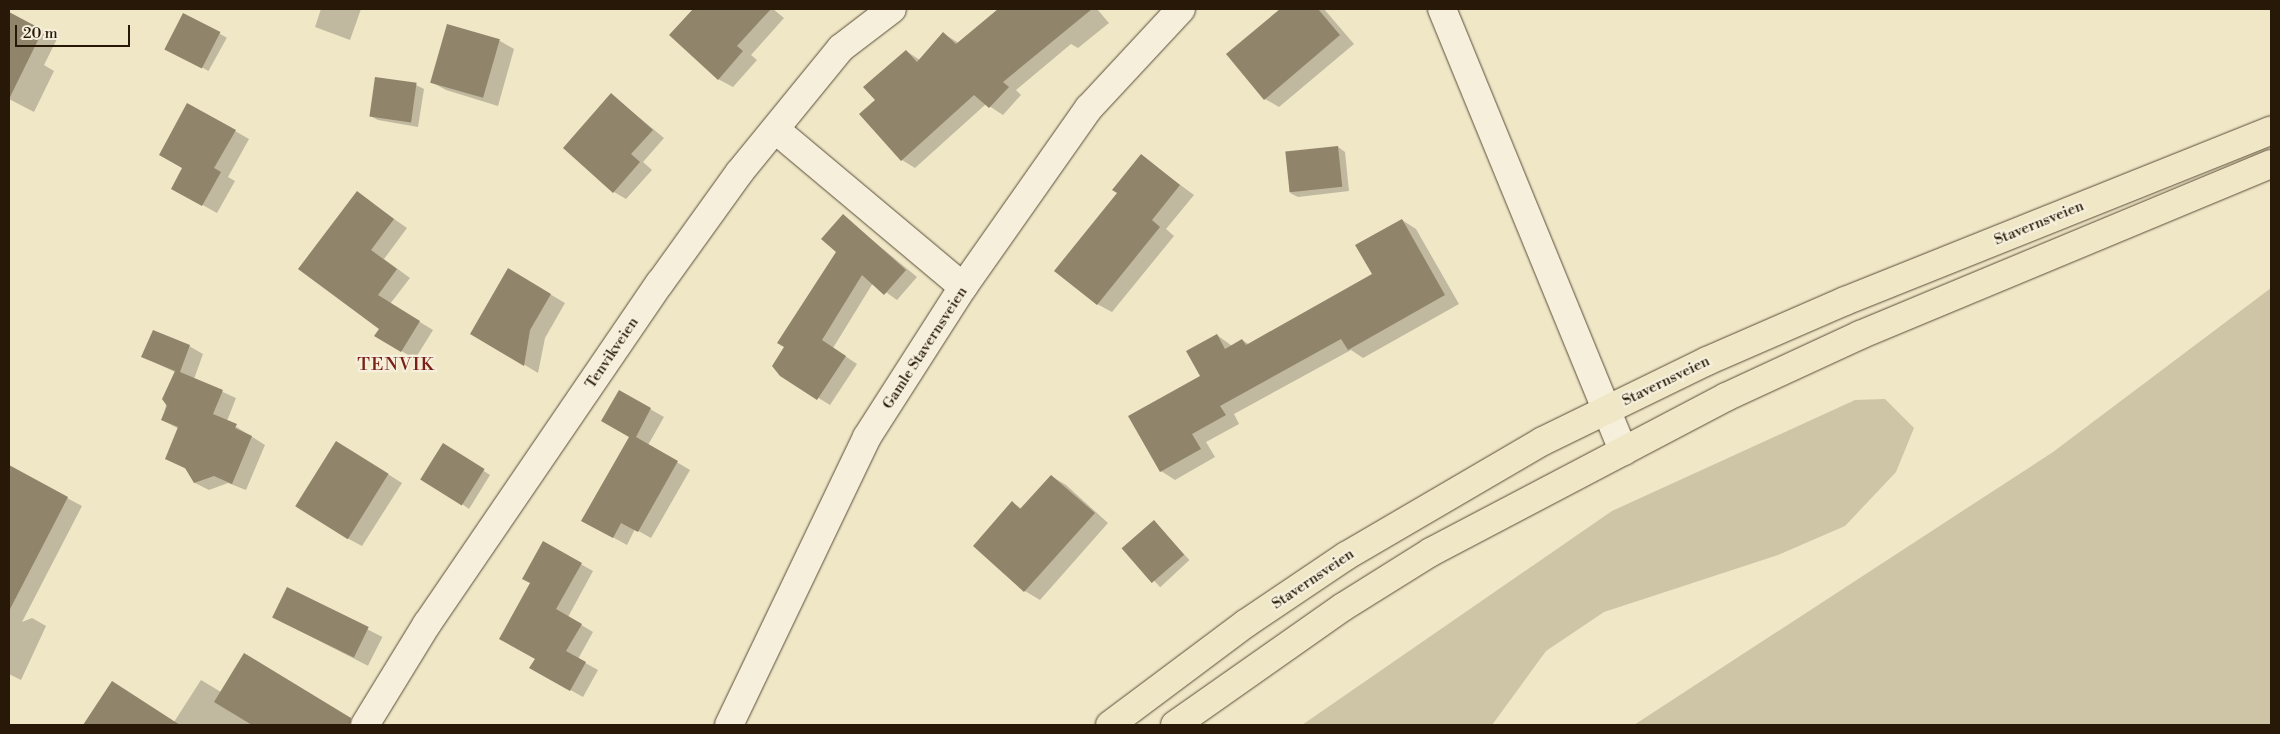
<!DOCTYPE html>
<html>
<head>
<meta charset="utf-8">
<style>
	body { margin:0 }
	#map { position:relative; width:2280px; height:734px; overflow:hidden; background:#f0e7c7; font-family:"Libre Bodoni",serif }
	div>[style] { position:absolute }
	.green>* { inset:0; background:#cec4a6 }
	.shadow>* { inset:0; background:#0003; transform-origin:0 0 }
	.building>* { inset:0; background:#90846b; transform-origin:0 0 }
	.roads { filter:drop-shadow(0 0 1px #594c37) drop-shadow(0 0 1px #594c37) }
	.minor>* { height:28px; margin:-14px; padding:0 14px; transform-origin:14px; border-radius:14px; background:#f5efdb }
	.tertiary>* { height:28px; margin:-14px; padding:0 14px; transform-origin:14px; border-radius:14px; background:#f5efdb }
	.primary>* { height:28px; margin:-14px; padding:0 14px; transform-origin:14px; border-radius:14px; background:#f0e7c7 }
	span { translate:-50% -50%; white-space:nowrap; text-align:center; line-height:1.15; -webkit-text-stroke:4.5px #f5efdb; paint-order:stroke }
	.street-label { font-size:15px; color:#271807 }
	.quarter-label { font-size:18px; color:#7a1f14; letter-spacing:1px }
	.frame { position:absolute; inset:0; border:10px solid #271807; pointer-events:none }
	.scale { position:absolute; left:15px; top:25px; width:115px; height:22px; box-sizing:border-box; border:2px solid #271807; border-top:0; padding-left:6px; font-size:15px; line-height:18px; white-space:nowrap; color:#271807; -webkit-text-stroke:4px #f5efdb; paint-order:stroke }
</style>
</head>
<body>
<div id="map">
	<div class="green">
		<div style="clip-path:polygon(2271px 288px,2271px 725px,1634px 725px,2053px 452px)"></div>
		<div style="clip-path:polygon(1885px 399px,1914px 428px,1896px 472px,1845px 526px,1778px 555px,1604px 612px,1546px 651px,1492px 725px,1302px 725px,1612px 511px,1855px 400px)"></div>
	</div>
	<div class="shadow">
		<div style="clip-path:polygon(321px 9px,361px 9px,350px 40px,315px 27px)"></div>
		<div style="clip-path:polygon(695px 9px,701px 12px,704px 9px,773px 9px,784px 18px,751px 55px,757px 60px,733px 87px,718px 79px,671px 35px)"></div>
		<div style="clip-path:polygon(1000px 9px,1097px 9px,1109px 23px,1078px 48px,1071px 44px,1016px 90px,1021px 95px,1003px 115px,986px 104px,915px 168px,902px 160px,861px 114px,877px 100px,906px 51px,920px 60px,944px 34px,959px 43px)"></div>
		<div style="clip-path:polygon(1282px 9px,1324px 9px,1354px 44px,1279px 107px,1265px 99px,1228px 54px)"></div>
		<div style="clip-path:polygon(9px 14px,57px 39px,44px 65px,54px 71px,34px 112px,9px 99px)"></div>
		<div style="left:184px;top:14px;width:49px;height:38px;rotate:29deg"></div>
		<div style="clip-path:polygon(448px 25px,500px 41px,514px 49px,498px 106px,446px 90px,431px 82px)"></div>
		<div style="clip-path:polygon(416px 85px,424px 89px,418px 127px,378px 120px,370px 116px)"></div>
		<div style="clip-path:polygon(612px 95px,664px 138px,643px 162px,652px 170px,626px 199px,614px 192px,565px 148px)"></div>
		<div style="clip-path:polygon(235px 131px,249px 139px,228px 177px,235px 181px,217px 213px,172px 188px,184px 168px)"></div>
		<div style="clip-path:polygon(1338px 147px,1345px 152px,1349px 191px,1298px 197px,1290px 193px)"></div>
		<div style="clip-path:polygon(1141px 156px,1194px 195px,1166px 229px,1174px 236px,1112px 312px,1097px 304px,1119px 193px)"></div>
		<div style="clip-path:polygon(357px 193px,407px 228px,384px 259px,410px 278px,390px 304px,433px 330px,415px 359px,376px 336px,380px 329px)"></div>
		<div style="clip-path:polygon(843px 216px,917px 277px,897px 300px,873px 283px,833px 348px,857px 364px,830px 405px,781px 375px,837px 252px)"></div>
		<div style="clip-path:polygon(1402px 220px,1416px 229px,1459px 304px,1363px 358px,1351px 350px,1234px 414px,1239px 424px,1206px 442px,1215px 457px,1175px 480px,1161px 471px,1217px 335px,1232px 346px,1242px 340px,1250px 345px,1374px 275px)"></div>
		<div style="clip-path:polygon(509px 270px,565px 303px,545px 338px,538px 373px,472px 333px)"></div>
		<div style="clip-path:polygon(189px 346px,203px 354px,194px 379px,236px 398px,227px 421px,265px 445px,246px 490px,228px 483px,209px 490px,195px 483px,188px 470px,166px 459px,179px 429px,162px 420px,175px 372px,143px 357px)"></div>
		<div style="clip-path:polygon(620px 392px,664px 417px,648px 445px,690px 470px,651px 538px,635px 529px,627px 545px,583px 521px,631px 437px)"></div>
		<div style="clip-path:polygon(450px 449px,490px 475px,469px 509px,462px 504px)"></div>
		<div style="clip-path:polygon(351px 451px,402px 483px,362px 546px,347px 538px)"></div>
		<div style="clip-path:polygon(11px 468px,82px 506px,22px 622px,32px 618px,46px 626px,21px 680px,9px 674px)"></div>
		<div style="clip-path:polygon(1051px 476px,1066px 485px,1108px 523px,1040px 600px,1025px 591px,974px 546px,1013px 503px,1022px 509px)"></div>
		<div style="left:1154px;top:522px;width:52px;height:40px;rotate:47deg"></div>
		<div style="clip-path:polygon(543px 543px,593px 571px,568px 617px,593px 632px,578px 659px,598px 670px,583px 697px,531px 668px,537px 659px,532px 583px)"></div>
		<div style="left:288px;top:589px;width:106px;height:32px;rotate:27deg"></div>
		<div style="clip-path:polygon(257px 663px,358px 724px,85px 725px,112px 683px,174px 722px,201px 680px,221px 692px)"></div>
	</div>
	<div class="building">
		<div style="clip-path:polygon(693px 9px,771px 9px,737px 46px,743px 51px,718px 80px,669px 35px)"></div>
		<div style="clip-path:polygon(998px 9px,1092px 9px,1003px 82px,1009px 87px,989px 108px,974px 95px,901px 161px,859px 114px,875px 100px,863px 87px,906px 50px,917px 62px,943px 32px,956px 44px)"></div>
		<div style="clip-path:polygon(1280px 9px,1318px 9px,1340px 35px,1264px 100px,1226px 54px)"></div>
		<div style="clip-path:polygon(9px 12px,43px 30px,9px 99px)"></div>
		<div style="left:183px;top:13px;width:42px;height:41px;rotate:27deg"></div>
		<div style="left:447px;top:24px;width:55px;height:61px;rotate:16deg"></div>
		<div style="left:375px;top:77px;width:42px;height:40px;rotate:8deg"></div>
		<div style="clip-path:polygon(611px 93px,653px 130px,631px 154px,640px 162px,613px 193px,563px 148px)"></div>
		<div style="clip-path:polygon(187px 103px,236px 130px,214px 168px,221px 172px,202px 206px,171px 189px,182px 168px,159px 155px)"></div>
		<div style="left:1338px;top:146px;width:41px;height:53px;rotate:84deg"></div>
		<div style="clip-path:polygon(1141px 154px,1180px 185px,1152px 220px,1160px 227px,1097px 305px,1054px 271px,1117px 193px,1112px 190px)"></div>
		<div style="clip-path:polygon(357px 191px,394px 219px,371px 250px,397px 269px,378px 295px,420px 321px,401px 352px,374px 336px,379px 329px,298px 269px)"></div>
		<div style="clip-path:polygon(843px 214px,906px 270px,884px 295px,862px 275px,822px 340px,846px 356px,817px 400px,780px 376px,772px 366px,784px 347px,777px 343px,836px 252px,821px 239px)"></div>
		<div style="clip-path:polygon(1402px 219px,1445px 295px,1348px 350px,1341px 339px,1220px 406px,1226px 415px,1192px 434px,1201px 449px,1160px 472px,1128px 416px,1200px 376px,1186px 351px,1217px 334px,1225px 349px,1242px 339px,1246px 345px,1372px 274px,1355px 245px)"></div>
		<div style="clip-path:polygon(508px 268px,551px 294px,530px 330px,524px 366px,470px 334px)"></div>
		<div style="clip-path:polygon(153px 330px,190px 345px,180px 372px,223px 390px,213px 414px,237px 424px,235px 428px,252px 436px,232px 484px,214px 476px,194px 483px,185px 468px,165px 459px,178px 427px,161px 420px,167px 406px,162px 399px,175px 371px,141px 357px)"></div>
		<div style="clip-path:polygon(619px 390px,651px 408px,636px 437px,678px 461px,638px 532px,621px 523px,613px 538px,581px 521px,629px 437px,601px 421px)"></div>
		<div style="left:336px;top:441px;width:62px;height:77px;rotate:32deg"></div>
		<div style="left:443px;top:443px;width:49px;height:43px;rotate:32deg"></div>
		<div style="clip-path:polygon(9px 465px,68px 497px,9px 611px)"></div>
		<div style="clip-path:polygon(1051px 475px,1095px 513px,1024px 592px,973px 546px,1012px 501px,1020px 509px)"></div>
		<div style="left:1154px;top:520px;width:46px;height:43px;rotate:49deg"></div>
		<div style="clip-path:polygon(543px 541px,582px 563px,556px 609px,582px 624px,566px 651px,586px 662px,570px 691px,529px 668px,535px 659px,499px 639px,530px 583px,522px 579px)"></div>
		<div style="left:287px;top:587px;width:91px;height:34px;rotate:26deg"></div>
		<div style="clip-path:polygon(244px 653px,351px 718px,349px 725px,252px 725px,214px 702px)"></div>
		<div style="clip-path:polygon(112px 681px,180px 725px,83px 725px)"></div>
	</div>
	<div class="roads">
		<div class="minor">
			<div style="left:776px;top:130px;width:244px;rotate:40deg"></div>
			<div style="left:365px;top:725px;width:119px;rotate:-58.5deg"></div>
			<div style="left:427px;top:624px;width:413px;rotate:-55.7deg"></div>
			<div style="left:660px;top:283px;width:135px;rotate:-54.3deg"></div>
			<div style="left:739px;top:173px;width:161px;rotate:-50.8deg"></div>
			<div style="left:841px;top:48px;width:64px;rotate:-37.4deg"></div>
			<div style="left:729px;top:725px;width:319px;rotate:-64.4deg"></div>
			<div style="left:867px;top:437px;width:178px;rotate:-57.4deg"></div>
			<div style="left:963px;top:287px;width:219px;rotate:-54.9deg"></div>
			<div style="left:1089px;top:108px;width:135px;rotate:-47.1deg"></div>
		</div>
		<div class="tertiary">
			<div style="left:1442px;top:9px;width:478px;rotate:67.7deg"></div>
		</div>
		<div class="primary">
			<div style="left:1110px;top:725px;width:169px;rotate:-36.8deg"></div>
			<div style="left:1245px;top:624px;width:122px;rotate:-34deg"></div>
			<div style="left:1346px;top:556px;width:228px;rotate:-30.3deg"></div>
			<div style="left:1543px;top:441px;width:182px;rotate:-26deg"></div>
			<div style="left:1707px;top:361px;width:150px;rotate:-23.5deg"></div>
			<div style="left:1845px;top:301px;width:459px;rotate:-21.8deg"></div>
			<div style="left:1175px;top:725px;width:205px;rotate:-35.1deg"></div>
			<div style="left:1343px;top:607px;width:104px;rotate:-32deg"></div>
			<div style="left:1431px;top:552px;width:333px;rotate:-27.7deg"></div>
			<div style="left:1726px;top:397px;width:148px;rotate:-24.8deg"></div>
			<div style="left:1860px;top:335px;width:445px;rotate:-22.6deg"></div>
		</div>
	</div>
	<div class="street-label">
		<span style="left:2039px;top:223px;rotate:-22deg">Stavernsveien</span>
		<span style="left:925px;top:348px;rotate:-57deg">Gamle Stavernsveien</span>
		<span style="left:612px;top:353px;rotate:-56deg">Tenvikveien</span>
		<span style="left:1666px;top:381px;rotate:-26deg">Stavernsveien</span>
		<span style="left:1313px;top:579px;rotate:-34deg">Stavernsveien</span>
	</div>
	<div class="quarter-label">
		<span style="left:396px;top:365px">TENVIK</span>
	</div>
	<div class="frame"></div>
	<div class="scale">20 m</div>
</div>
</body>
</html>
